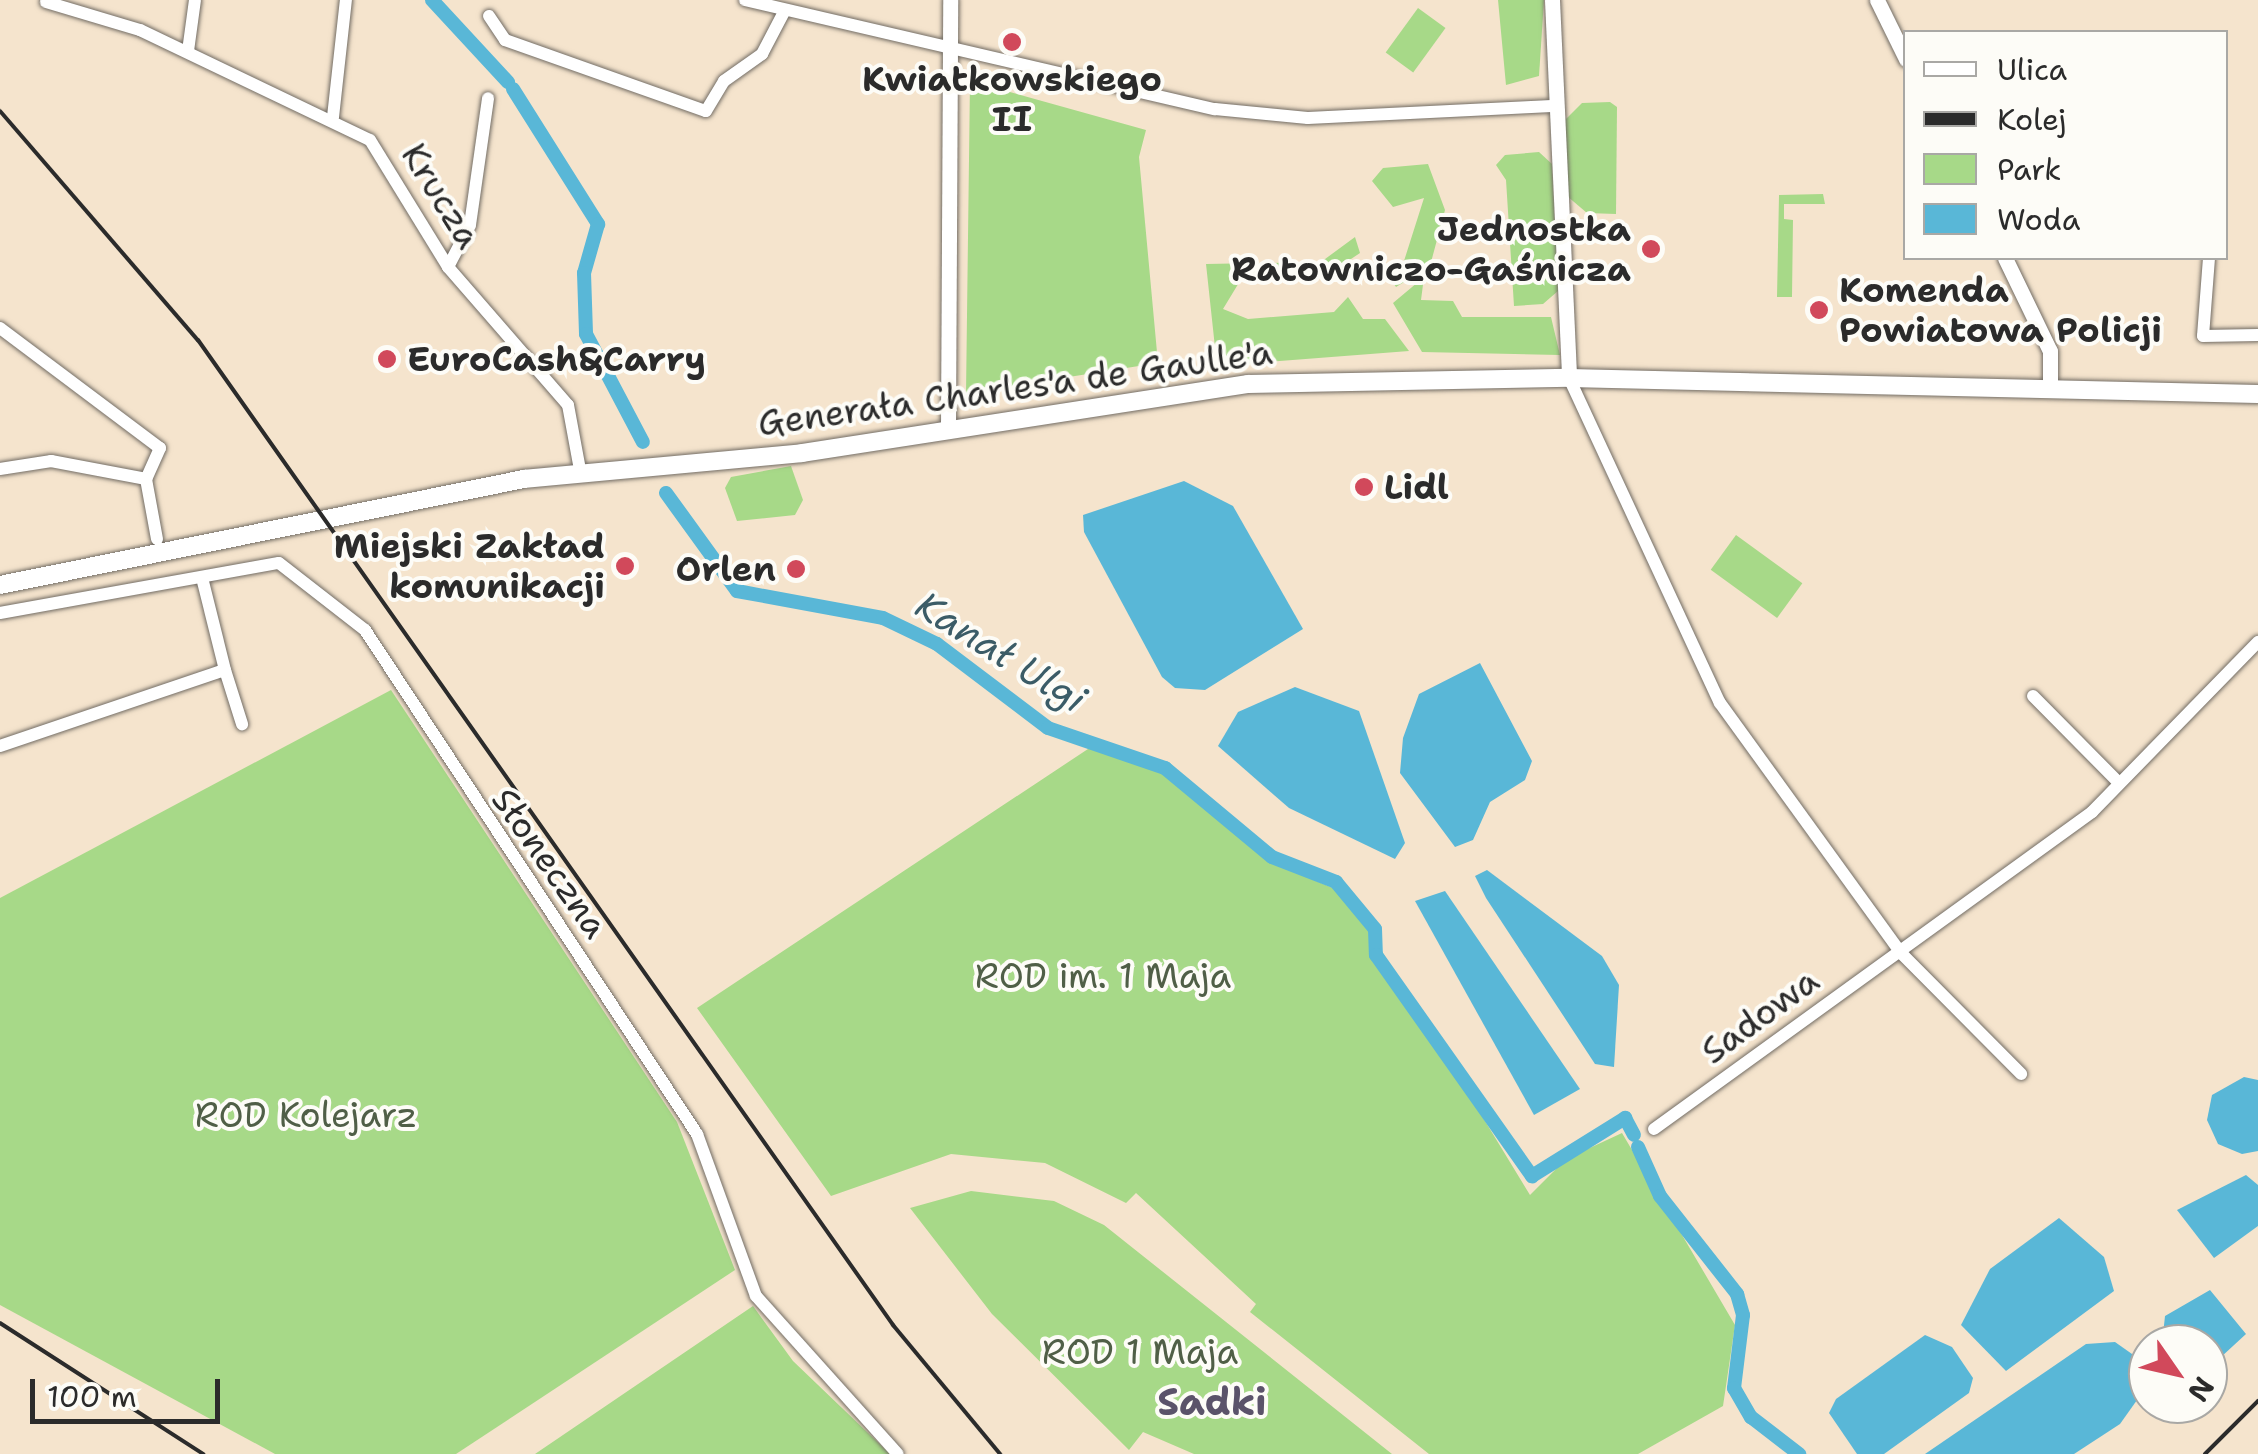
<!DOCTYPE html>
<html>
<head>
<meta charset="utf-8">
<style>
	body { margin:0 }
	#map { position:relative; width:2258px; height:1454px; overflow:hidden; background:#f5e4cd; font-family:"Shantell Sans",sans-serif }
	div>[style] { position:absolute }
	.green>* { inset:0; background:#a7d988; transform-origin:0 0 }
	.water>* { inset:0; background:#59b7d7 }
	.canal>* { height:14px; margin:-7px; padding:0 7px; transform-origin:7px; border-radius:7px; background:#59b7d7 }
	.roads { filter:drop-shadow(0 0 2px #726c64) drop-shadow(0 0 2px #726c64) }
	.minor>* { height:12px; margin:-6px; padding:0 6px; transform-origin:6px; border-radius:6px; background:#fff }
	.tertiary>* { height:15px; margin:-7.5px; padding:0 7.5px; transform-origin:7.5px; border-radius:7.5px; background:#fff }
	.secondary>* { height:18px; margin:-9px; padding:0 9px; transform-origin:9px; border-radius:9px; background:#fff }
	.rail>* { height:4px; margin:-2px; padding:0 2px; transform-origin:2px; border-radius:2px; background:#2b2b2b }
	.dots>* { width:28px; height:28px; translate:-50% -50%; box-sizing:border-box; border:5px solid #fdfcf7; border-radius:50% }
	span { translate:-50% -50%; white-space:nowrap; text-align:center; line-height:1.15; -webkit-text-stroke:8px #fdfcf7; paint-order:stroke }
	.poi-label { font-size:35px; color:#2b2b2b; font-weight:700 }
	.right { translate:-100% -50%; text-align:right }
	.left { translate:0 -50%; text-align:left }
	.street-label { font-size:35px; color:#2b2b2b }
	.park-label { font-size:35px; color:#505f47 }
	.water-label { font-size:38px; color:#3b5c67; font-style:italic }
	.neighbourhood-label { font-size:38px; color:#5b536a; font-weight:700 }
	.legend { position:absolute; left:1903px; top:30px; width:325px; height:230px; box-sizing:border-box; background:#fdfcf7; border:2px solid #a9a8a5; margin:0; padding:12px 18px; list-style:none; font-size:30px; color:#2b2b2b }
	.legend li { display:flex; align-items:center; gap:20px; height:50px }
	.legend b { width:50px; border:2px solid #a9a8a5 }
	.north { position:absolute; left:2128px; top:1324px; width:100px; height:100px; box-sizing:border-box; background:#fdfcf7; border:2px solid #a9a8a5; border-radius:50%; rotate:124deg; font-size:28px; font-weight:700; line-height:40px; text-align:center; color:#2b2b2b }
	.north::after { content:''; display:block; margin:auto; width:35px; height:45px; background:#d1495b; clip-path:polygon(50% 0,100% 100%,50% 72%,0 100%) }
	.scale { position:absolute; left:30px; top:1379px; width:190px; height:45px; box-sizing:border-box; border:5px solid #2b2b2b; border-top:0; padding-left:12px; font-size:30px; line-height:35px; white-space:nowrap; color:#2b2b2b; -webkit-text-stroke:8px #fdfcf7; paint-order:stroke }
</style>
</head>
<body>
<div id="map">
	<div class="green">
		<div style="clip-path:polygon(1498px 0,1544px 0,1539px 76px,1506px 85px)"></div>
		<div style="left:1418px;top:8px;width:34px;height:55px;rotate:36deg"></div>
		<div style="clip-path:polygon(970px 81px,1146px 130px,1139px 157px,1158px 363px,966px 393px)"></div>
		<div style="clip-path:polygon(1610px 102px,1617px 107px,1616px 214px,1587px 213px,1567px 196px,1564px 121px,1582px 103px)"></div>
		<div style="clip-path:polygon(1539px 152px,1552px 164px,1558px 291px,1543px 304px,1514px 306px,1506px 180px,1496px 165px,1505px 155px)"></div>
		<div style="clip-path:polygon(1428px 164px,1445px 210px,1430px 266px,1396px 287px,1386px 272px,1404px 261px,1424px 198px,1393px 207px,1372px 181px,1383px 168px)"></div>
		<div style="clip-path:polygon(1823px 194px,1825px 204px,1784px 204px,1784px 219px,1793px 220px,1792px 297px,1777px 297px,1779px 195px)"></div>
		<div style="clip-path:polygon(1355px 237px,1360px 253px,1333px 271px,1240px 281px,1223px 309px,1248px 319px,1334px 312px,1348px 297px,1363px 319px,1385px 319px,1409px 351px,1217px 366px,1206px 264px,1321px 262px)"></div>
		<div style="clip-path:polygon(1424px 277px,1421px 300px,1453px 301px,1462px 317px,1551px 317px,1560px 355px,1422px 352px,1393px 303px)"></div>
		<div style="clip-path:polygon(791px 466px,803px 500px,795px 515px,737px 521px,725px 488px,731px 477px)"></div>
		<div style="left:1736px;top:535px;width:82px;height:43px;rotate:36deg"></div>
		<div style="clip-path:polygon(391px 690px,677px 1122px,735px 1270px,456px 1454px,275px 1454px,0 1305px,0 898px)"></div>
		<div style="clip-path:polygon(1091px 747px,1168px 772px,1271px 862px,1347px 894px,1530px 1195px,1566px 1159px,1622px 1133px,1735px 1325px,1723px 1406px,1638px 1454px,1429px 1454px,1250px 1312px,1256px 1304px,1136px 1193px,1126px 1203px,1045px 1163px,951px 1154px,831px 1196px,697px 1008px)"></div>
		<div style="clip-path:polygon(971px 1191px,1054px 1201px,1104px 1225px,1392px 1454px,1194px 1454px,1143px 1432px,1129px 1450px,992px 1314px,910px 1208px)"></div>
		<div style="clip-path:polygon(753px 1306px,793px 1361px,890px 1454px,535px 1454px)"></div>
	</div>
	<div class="water">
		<div style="clip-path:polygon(1184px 481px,1233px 506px,1303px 629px,1205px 690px,1175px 688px,1162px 677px,1084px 532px,1083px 515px)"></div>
		<div style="clip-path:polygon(1480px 663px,1532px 761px,1525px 780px,1490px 802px,1473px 840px,1455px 847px,1400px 773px,1403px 738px,1419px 694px)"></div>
		<div style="clip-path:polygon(1295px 687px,1359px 711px,1405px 843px,1395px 859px,1289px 808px,1218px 746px,1238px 712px)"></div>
		<div style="clip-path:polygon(1487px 870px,1602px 956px,1619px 985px,1614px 1067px,1595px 1064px,1486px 898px,1475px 876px)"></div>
		<div style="clip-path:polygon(1445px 891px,1580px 1089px,1534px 1115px,1415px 901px)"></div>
		<div style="clip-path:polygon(2244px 1077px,2258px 1080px,2258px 1151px,2242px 1154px,2218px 1144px,2207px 1120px,2212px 1095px)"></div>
		<div style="clip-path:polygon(2246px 1175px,2258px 1185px,2258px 1226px,2214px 1258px,2177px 1210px)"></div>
		<div style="clip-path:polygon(2059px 1218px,2104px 1257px,2114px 1291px,2006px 1371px,1961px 1325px,1990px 1269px)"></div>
		<div style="clip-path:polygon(2210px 1290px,2246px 1334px,2208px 1369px,2208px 1344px,2162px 1344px,2165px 1316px)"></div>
		<div style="clip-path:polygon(1925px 1335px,1952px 1347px,1973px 1378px,1969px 1393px,1884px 1454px,1857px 1454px,1829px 1413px,1836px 1399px)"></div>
		<div style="clip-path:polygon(2115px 1342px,2132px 1354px,2142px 1393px,2120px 1424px,2074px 1454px,1925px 1454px,2086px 1344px)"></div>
	</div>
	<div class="canal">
		<div style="left:432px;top:0;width:112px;rotate:47.2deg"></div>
		<div style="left:513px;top:89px;width:160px;rotate:57.8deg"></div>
		<div style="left:598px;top:224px;width:51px;rotate:105.9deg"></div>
		<div style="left:584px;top:273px;width:61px;rotate:88.1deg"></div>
		<div style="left:586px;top:334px;width:122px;rotate:62.2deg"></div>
		<div style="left:666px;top:493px;width:121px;rotate:54.1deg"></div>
		<div style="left:737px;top:591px;width:148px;rotate:10.5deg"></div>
		<div style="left:883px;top:618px;width:60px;rotate:25.7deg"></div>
		<div style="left:937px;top:644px;width:139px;rotate:37.1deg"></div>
		<div style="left:1048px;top:728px;width:124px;rotate:18.9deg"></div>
		<div style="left:1165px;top:768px;width:139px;rotate:39.8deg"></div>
		<div style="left:1272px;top:857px;width:69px;rotate:21.3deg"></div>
		<div style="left:1336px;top:882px;width:61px;rotate:50.3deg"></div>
		<div style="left:1375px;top:929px;width:26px;rotate:88deg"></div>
		<div style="left:1376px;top:955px;width:271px;rotate:54.8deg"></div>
		<div style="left:1532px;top:1176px;width:110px;rotate:-31.9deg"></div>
		<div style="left:1625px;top:1118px;width:19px;rotate:62deg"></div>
		<div style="left:1638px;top:1147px;width:54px;rotate:65.8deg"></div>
		<div style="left:1660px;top:1196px;width:125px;rotate:51.8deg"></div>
		<div style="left:1737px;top:1294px;width:22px;rotate:74deg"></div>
		<div style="left:1743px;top:1315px;width:74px;rotate:97deg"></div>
		<div style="left:1734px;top:1388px;width:34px;rotate:60deg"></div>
		<div style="left:1751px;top:1417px;width:61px;rotate:37.6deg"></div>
	</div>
	<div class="roads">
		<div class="minor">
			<div style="left:745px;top:0;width:482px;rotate:13.1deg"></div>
			<div style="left:1215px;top:109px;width:93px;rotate:5.5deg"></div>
			<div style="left:1308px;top:118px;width:249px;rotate:-2.8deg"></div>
			<div style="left:46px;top:2px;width:98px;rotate:16.6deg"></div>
			<div style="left:140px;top:30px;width:255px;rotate:25.6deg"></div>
			<div style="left:370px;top:140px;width:149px;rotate:58.4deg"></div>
			<div style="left:448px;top:267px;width:183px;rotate:49deg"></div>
			<div style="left:568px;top:405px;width:71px;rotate:79.5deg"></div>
			<div style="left:489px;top:16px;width:29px;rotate:56deg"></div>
			<div style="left:505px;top:40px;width:213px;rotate:19.5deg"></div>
			<div style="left:706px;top:111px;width:35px;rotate:-59deg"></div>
			<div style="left:724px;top:81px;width:47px;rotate:-35.4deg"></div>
			<div style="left:762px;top:54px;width:47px;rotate:-62.4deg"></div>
			<div style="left:188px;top:51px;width:51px;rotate:-82.2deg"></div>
			<div style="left:333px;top:117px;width:118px;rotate:-83.7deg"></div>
			<div style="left:2209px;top:258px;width:78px;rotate:94.4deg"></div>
			<div style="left:2203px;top:336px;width:55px;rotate:-1deg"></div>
			<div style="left:448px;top:267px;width:47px;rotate:-62.4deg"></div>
			<div style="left:470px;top:225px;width:128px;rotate:-81.9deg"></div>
			<div style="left:0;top:328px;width:200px;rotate:36.9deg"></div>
			<div style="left:160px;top:448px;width:34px;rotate:114deg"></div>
			<div style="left:146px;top:479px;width:61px;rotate:79.6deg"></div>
			<div style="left:1569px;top:378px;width:358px;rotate:65.1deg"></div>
			<div style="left:1720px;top:703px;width:307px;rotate:54.1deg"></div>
			<div style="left:1900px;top:952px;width:172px;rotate:45.2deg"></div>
			<div style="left:0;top:469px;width:52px;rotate:-8.9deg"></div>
			<div style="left:51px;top:461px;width:97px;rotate:10.7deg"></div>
			<div style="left:0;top:613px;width:283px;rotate:-10.2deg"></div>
			<div style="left:279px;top:563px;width:109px;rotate:37.9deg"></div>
			<div style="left:365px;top:630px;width:604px;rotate:56.63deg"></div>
			<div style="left:697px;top:1134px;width:172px;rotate:70deg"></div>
			<div style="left:756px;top:1296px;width:212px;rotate:48.1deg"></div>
			<div style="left:225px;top:670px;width:57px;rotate:72.5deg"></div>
			<div style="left:2033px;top:696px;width:122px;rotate:45.3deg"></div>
			<div style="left:0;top:746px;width:237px;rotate:-18.7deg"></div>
			<div style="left:225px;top:670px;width:95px;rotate:-104deg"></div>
			<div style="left:1654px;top:1129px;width:541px;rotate:-35.89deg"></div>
			<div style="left:2092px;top:812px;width:238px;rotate:-45.7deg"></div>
		</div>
		<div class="tertiary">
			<div style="left:1552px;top:0;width:378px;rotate:87.4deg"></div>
			<div style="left:1877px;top:0;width:66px;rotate:63.8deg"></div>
			<div style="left:2005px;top:258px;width:103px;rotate:64.2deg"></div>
			<div style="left:2050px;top:351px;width:39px;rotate:90deg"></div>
			<div style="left:948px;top:428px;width:428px;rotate:-89.7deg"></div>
		</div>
		<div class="secondary">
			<div style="left:0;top:585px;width:535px;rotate:-11.44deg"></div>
			<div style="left:524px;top:479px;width:279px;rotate:-5.3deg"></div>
			<div style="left:802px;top:453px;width:451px;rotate:-8.8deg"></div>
			<div style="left:1248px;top:384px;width:321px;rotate:-1.1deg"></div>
			<div style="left:1569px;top:378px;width:689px;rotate:1.33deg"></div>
		</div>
	</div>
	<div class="rail">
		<div style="left:0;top:111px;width:303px;rotate:49.2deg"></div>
		<div style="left:198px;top:340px;width:1206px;rotate:54.79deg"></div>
		<div style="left:893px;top:1325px;width:168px;rotate:50.3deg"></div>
		<div style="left:0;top:1323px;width:242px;rotate:32.8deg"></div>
		<div style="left:2205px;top:1454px;width:75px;rotate:-45deg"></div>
	</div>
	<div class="dots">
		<div style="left:1012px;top:42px;background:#d1495b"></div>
		<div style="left:1651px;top:249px;background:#d1495b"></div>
		<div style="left:1819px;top:310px;background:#d1495b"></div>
		<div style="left:387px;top:359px;background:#d1495b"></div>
		<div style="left:1364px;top:487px;background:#d1495b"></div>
		<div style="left:625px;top:566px;background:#d1495b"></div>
		<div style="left:796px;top:569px;background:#d1495b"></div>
	</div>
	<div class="poi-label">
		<span style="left:1012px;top:99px">Kwiatkowskiego<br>II</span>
		<span class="right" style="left:1631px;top:249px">Jednostka<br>Ratowniczo-Gaśnicza</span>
		<span class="left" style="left:1839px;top:310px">Komenda<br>Powiatowa Policji</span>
		<span class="left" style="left:407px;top:359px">EuroCash&amp;Carry</span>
		<span class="left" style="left:1384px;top:487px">Lidl</span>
		<span class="right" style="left:605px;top:566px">Miejski Zakład<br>komunikacji</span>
		<span class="right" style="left:776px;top:569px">Orlen</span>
	</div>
	<div class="street-label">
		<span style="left:441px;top:196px;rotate:58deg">Krucza</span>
		<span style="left:1015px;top:388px;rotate:-8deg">Generała Charles'a de Gaulle'a</span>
		<span style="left:550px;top:863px;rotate:55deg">Słoneczna</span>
		<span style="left:1760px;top:1016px;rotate:-36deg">Sadowa</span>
	</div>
	<div class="park-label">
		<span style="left:1103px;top:976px">ROD im. 1 Maja</span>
		<span style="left:306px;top:1115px">ROD Kolejarz</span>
		<span style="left:1140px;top:1352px">ROD 1 Maja</span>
	</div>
	<div class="water-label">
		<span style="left:1001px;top:652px;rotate:32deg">Kanał Ulgi</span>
	</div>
	<div class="neighbourhood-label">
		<span style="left:1212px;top:1402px">Sadki</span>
	</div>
	<ul class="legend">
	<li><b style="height:12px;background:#fff"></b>Ulica</li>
	<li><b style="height:12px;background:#2b2b2b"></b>Kolej</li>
	<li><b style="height:28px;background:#a7d988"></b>Park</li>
	<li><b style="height:28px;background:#59b7d7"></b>Woda</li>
	</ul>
	<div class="north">N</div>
	<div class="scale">100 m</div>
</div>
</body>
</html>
